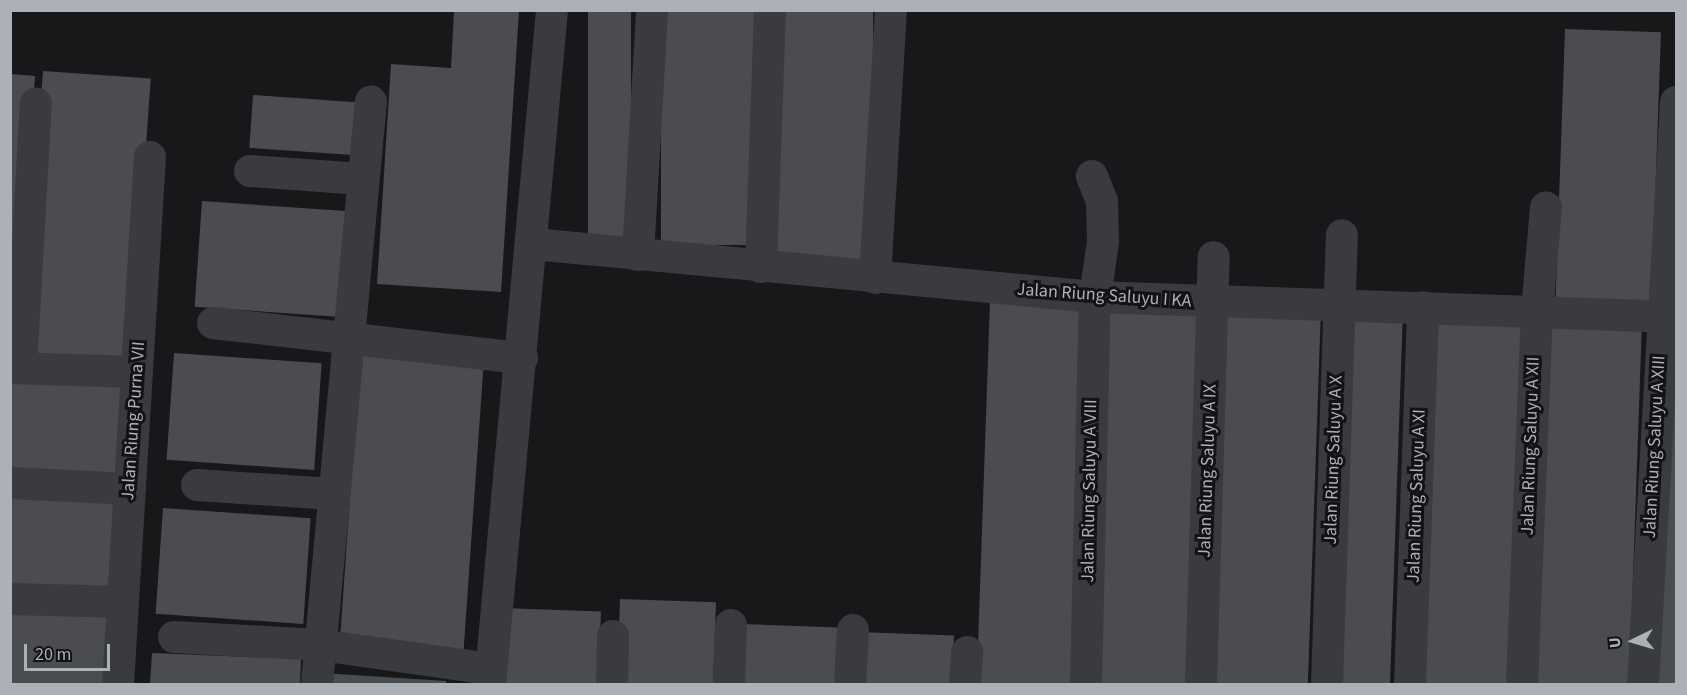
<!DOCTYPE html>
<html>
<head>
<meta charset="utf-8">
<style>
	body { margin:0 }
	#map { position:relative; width:1687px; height:695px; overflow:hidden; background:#18181a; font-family:"Source Sans 3",sans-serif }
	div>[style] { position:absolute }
	.building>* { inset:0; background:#4a4c4f; transform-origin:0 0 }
	.minor>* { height:32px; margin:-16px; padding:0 16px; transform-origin:16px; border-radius:16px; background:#3a3b3e }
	span { translate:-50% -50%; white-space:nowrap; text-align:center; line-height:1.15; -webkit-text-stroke:6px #131315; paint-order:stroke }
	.street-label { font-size:18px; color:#acb1b8 }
	.frame { position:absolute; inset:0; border:12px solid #acb1b8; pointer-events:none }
	.north { position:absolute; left:1603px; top:611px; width:60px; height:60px; -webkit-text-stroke:4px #131315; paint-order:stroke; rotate:265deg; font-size:16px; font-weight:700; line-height:24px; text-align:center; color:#acb1b8 }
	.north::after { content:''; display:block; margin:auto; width:21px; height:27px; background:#acb1b8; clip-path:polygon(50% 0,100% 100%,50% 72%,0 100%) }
	.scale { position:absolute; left:24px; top:644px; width:86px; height:27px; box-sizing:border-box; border:3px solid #acb1b8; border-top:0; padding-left:8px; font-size:18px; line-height:21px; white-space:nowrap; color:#acb1b8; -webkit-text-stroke:4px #131315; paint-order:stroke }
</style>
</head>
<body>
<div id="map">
	<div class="building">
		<div style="clip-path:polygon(454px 10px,519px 10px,501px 292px,377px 284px,391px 64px,451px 68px)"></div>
		<div style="left:588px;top:10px;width:43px;height:230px"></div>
		<div style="left:661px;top:10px;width:97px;height:235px"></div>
		<div style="left:777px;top:10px;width:96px;height:251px"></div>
		<div style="left:1565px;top:29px;width:96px;height:274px;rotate:2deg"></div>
		<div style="left:43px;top:71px;width:108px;height:288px;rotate:4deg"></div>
		<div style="clip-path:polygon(10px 74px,35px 76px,17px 363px,10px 363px)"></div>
		<div style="left:253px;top:95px;width:114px;height:53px;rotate:4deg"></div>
		<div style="left:202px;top:201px;width:147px;height:106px;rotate:4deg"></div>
		<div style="left:990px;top:301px;width:96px;height:383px;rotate:2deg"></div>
		<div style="left:1224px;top:306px;width:97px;height:378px;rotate:2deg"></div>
		<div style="left:1107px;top:310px;width:96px;height:374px;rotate:2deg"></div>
		<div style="left:1351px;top:310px;width:52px;height:374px;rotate:2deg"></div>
		<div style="left:1427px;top:314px;width:96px;height:370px;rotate:2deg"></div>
		<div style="left:1545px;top:319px;width:97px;height:365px;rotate:2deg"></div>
		<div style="clip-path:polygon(1676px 320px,1676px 684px,1653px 684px)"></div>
		<div style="left:174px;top:353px;width:148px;height:107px;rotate:4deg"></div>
		<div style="left:360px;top:354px;width:124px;height:289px;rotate:4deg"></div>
		<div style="left:10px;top:378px;width:113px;height:103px;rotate:3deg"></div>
		<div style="left:10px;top:489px;width:111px;height:102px;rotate:3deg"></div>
		<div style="left:163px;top:508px;width:148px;height:106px;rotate:4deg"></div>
		<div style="left:620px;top:599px;width:96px;height:85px;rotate:2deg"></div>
		<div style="left:10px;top:604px;width:106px;height:80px;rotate:3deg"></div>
		<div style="left:504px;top:608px;width:97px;height:76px;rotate:2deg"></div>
		<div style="left:741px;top:624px;width:97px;height:60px;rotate:2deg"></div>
		<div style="left:857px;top:632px;width:97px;height:52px;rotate:2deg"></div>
		<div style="clip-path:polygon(152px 653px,301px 659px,300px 684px,150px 684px)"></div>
		<div style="clip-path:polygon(322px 673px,446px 681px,446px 684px,322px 684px)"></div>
	</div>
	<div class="minor">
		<div style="left:250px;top:171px;width:112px;rotate:4.1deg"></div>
		<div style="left:533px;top:244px;width:564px;rotate:5.39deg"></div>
		<div style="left:1095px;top:297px;width:581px;rotate:1.97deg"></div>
		<div style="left:638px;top:255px;width:245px;rotate:-86.7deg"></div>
		<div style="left:761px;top:267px;width:257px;rotate:-88deg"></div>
		<div style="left:875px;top:278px;width:268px;rotate:-86.6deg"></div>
		<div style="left:213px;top:323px;width:311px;rotate:6.5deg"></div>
		<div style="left:10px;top:368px;width:127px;rotate:1.8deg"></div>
		<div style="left:21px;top:368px;width:265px;rotate:-86.8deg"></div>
		<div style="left:10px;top:483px;width:120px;rotate:2.9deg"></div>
		<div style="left:197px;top:485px;width:137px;rotate:3.8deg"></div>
		<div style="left:10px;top:599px;width:113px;rotate:1.5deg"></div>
		<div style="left:174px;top:637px;width:146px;rotate:3.1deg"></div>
		<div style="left:320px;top:645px;width:173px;rotate:8deg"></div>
		<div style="left:118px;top:684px;width:528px;rotate:-86.53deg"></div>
		<div style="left:317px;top:684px;width:585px;rotate:-84.71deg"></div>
		<div style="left:490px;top:684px;width:677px;rotate:-84.74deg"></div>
		<div style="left:612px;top:684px;width:48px;rotate:-88.8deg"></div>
		<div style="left:729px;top:684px;width:59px;rotate:-88.1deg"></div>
		<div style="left:850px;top:684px;width:54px;rotate:-86.8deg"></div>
		<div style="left:965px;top:684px;width:32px;rotate:-86deg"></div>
		<div style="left:1086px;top:684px;width:387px;rotate:-88.7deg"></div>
		<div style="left:1095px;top:297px;width:56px;rotate:-81.7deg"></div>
		<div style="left:1103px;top:242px;width:41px;rotate:-91.4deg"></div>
		<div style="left:1102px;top:201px;width:27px;rotate:-112deg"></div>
		<div style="left:1201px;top:684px;width:427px;rotate:-88.3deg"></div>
		<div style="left:1327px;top:684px;width:449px;rotate:-88.1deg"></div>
		<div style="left:1410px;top:684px;width:377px;rotate:-88deg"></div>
		<div style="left:1522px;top:684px;width:372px;rotate:-87.7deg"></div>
		<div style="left:1537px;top:312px;width:105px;rotate:-85.1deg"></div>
		<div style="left:1643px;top:684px;width:583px;rotate:-86.75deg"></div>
	</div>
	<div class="street-label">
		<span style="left:1104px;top:296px;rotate:4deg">Jalan Riung Saluyu I KA</span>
		<span style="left:134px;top:421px;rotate:-86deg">Jalan Riung Purna VII</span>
		<span style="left:1531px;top:446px;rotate:-88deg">Jalan Riung Saluyu A XII</span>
		<span style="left:1655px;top:447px;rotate:-87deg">Jalan Riung Saluyu A XIII</span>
		<span style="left:1334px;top:460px;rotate:-88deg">Jalan Riung Saluyu A X</span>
		<span style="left:1208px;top:471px;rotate:-88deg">Jalan Riung Saluyu A IX</span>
		<span style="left:1090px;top:491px;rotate:-89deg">Jalan Riung Saluyu A VIII</span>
		<span style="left:1417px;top:496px;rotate:-88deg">Jalan Riung Saluyu A XI</span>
	</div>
	<div class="frame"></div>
	<div class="north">U</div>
	<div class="scale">20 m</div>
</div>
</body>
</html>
